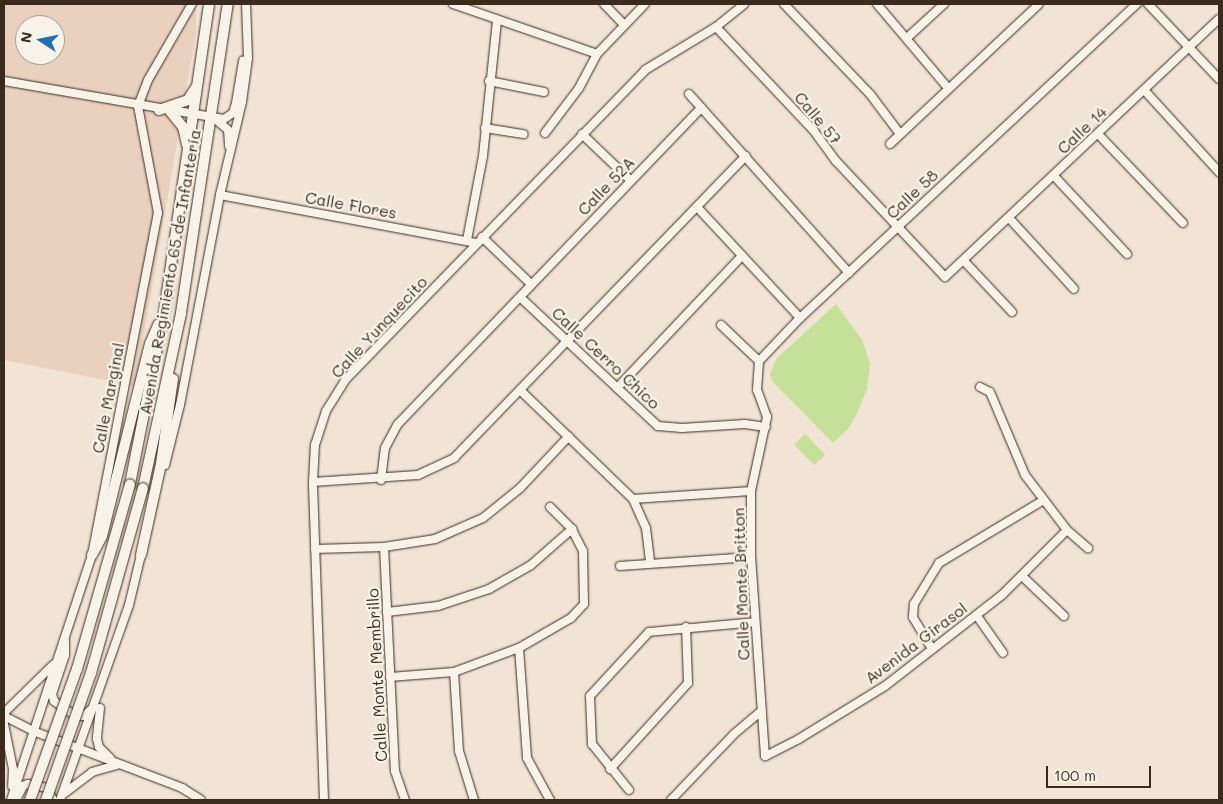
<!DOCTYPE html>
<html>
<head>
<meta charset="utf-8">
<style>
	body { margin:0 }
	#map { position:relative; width:1223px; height:804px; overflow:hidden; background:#f1e4d5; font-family:Mali,sans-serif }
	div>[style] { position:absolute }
	.built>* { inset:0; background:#e9d1be }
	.green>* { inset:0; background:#c5e097; transform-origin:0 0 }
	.roads { filter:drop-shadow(0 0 1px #3b2a1e) drop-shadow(0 0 1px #3b2a1e) }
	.minor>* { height:8px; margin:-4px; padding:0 4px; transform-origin:4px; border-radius:4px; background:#f7f3e8 }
	.major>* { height:10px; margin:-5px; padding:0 5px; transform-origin:5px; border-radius:5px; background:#f7f3e8 }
	.bridges { filter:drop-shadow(0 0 1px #3b2a1e) drop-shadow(0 0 1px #3b2a1e) }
	.major-bridge>* { height:10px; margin:-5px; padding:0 5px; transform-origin:5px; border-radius:5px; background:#f7f3e8 }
	span { translate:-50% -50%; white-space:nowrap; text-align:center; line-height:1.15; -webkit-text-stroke:4.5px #f7f3e8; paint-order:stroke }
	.street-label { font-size:16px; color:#3b2a1e }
	.frame { position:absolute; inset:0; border:5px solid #3b2a1e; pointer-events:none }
	.north { position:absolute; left:15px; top:15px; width:50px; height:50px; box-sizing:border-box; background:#f7f3e8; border:1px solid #aca397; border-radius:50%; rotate:281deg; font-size:14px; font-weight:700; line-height:20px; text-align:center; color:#3b2a1e }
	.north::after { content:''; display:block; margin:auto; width:18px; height:22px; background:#1f6fb2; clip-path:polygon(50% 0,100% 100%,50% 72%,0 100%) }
	.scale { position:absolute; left:1046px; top:766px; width:105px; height:22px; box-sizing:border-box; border:2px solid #3b2a1e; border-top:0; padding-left:6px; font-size:15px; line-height:18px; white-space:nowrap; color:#3b2a1e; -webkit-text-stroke:4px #f7f3e8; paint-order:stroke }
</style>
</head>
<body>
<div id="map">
	<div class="built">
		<div style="clip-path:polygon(evenodd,4px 4px,196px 4px,196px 34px,135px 386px,4px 360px,4px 4px,25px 25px,55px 25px,55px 55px,25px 55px,25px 25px)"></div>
	</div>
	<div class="green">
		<div style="clip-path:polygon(836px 304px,862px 340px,870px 363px,867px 389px,857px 413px,848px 429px,833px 443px,773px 382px,770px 375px,776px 359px)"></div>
		<div style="left:805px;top:434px;width:29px;height:15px;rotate:46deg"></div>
	</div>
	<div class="roads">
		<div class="minor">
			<div style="left:453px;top:4px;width:152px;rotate:19.1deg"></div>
			<div style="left:604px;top:4px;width:29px;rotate:46deg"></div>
			<div style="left:784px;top:4px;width:124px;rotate:46.3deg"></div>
			<div style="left:870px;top:94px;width:50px;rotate:53.1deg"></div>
			<div style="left:877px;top:4px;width:110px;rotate:49.8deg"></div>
			<div style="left:1148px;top:4px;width:103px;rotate:46.6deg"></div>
			<div style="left:716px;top:27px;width:143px;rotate:46.7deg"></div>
			<div style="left:814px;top:131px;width:37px;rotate:54deg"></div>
			<div style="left:836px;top:161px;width:159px;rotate:46.8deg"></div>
			<div style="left:945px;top:277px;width:376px;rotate:-43.3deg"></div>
			<div style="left:908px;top:37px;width:49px;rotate:-42.5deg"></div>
			<div style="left:4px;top:81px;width:223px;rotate:9.8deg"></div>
			<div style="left:224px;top:119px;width:11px;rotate:-34deg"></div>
			<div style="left:233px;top:113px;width:10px;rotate:-73deg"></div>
			<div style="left:236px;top:103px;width:43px;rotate:-80.5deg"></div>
			<div style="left:489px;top:81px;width:56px;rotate:11.3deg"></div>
			<div style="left:1145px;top:91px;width:110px;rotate:47.6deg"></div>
			<div style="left:689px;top:94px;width:240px;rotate:48.2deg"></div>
			<div style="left:215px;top:119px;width:17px;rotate:40deg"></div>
			<div style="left:228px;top:130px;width:16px;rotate:86deg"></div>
			<div style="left:485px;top:128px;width:39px;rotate:9deg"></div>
			<div style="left:545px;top:133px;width:56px;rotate:-52.9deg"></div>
			<div style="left:579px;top:88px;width:38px;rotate:-62deg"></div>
			<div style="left:597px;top:54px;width:69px;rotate:-46.2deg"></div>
			<div style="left:582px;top:134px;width:66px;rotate:43.8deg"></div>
			<div style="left:1098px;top:134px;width:123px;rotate:46.3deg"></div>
			<div style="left:890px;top:144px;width:204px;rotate:-43.2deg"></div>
			<div style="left:1054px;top:176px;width:107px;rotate:46.9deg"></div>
			<div style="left:220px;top:195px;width:260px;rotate:10.6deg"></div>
			<div style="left:697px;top:207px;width:151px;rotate:47.1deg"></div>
			<div style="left:1009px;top:218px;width:96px;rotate:47.5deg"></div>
			<div style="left:482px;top:237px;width:68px;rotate:43.8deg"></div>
			<div style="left:467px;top:240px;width:86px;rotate:-79.2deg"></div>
			<div style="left:483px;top:156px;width:136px;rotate:-84.1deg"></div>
			<div style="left:964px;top:261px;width:70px;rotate:46.7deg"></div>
			<div style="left:521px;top:298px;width:187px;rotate:43.1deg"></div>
			<div style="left:658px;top:426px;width:24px;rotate:5deg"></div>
			<div style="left:682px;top:428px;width:63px;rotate:-3.6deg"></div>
			<div style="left:745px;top:424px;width:21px;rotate:8deg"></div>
			<div style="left:721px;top:325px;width:52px;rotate:43.5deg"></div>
			<div style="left:980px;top:387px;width:11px;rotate:27deg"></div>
			<div style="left:990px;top:392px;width:90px;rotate:67.1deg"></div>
			<div style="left:1025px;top:475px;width:69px;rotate:52.6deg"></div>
			<div style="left:1067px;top:530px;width:28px;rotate:41deg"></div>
			<div style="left:617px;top:388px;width:182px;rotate:-46.6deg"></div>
			<div style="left:521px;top:391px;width:156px;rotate:44deg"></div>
			<div style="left:633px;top:499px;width:32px;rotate:66deg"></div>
			<div style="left:646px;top:528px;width:34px;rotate:83deg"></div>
			<div style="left:165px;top:465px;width:62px;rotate:-76deg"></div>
			<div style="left:180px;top:405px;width:214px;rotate:-79.2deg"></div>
			<div style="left:220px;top:195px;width:96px;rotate:-76.7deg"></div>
			<div style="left:242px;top:102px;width:44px;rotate:-82.2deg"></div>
			<div style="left:248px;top:58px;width:54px;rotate:-92.1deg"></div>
			<div style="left:381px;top:480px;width:32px;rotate:-83deg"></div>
			<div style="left:385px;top:448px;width:27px;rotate:-62deg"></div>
			<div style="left:398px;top:424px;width:438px;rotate:-46.2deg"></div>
			<div style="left:313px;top:482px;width:105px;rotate:-3.8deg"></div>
			<div style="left:418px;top:475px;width:40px;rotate:-25deg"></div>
			<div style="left:454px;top:458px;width:420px;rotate:-46deg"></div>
			<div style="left:633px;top:499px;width:118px;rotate:-3.9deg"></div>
			<div style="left:1067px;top:530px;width:92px;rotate:135deg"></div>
			<div style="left:1002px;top:595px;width:148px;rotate:142.1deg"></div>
			<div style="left:885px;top:686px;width:101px;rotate:148.4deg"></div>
			<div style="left:799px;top:739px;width:38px;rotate:153deg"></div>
			<div style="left:765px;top:756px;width:199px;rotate:-94deg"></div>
			<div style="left:751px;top:557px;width:66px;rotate:-90deg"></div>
			<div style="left:751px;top:491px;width:76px;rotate:-77.8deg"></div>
			<div style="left:767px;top:417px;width:29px;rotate:-110deg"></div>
			<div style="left:757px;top:390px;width:29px;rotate:-86deg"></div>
			<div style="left:759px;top:361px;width:59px;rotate:-46.4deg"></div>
			<div style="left:800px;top:318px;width:461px;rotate:-43deg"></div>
			<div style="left:384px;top:547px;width:224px;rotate:87.2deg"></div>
			<div style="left:395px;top:771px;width:31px;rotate:71deg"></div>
			<div style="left:315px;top:549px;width:69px;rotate:-1.7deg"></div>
			<div style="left:384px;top:547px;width:52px;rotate:-8.9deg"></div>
			<div style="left:435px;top:539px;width:52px;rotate:-23.6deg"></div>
			<div style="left:483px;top:518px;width:48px;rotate:-39deg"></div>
			<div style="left:520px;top:488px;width:71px;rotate:-46.7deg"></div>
			<div style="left:620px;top:566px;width:131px;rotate:-3.9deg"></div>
			<div style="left:1022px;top:576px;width:58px;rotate:43.6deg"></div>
			<div style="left:387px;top:612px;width:51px;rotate:-6.7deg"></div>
			<div style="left:438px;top:606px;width:54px;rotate:-18.4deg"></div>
			<div style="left:489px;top:589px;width:48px;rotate:-29.7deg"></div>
			<div style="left:531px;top:565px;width:55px;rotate:-41.3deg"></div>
			<div style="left:977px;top:616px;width:45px;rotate:54.9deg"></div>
			<div style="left:65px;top:641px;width:14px;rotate:90deg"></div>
			<div style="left:65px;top:655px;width:41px;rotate:108.4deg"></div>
			<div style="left:52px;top:694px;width:7px;rotate:74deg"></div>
			<div style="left:54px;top:701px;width:24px;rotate:35deg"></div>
			<div style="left:74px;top:715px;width:9px;rotate:6deg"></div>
			<div style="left:83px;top:716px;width:13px;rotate:-39deg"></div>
			<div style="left:519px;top:648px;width:110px;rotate:85.8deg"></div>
			<div style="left:527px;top:758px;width:48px;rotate:61.3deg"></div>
			<div style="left:932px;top:649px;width:37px;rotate:-121deg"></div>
			<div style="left:913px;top:617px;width:13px;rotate:-86deg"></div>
			<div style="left:914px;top:604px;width:48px;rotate:-58.6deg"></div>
			<div style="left:939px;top:563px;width:122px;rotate:-31deg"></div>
			<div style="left:454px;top:672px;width:79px;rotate:86.4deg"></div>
			<div style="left:459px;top:751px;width:51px;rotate:73deg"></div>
			<div style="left:390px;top:677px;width:64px;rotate:-4.5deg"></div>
			<div style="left:454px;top:672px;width:69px;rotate:-20.3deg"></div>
			<div style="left:519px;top:648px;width:60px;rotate:-30deg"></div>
			<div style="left:571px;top:618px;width:19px;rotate:-47deg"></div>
			<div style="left:584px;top:604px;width:53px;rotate:-91.1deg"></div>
			<div style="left:583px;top:551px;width:25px;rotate:-117deg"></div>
			<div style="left:572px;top:529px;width:31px;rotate:-135deg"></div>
			<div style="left:100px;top:708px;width:31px;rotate:96deg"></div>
			<div style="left:97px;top:739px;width:8px;rotate:76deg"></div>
			<div style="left:99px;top:747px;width:16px;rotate:45deg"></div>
			<div style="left:4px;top:713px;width:69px;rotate:-44.4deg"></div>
			<div style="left:4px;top:716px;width:33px;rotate:27deg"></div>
			<div style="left:33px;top:731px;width:160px;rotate:20.9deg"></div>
			<div style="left:182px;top:788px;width:22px;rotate:32deg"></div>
			<div style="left:4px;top:724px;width:46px;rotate:78.7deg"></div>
			<div style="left:13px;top:769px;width:17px;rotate:93deg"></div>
			<div style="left:610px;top:769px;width:116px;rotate:-47.8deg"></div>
			<div style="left:688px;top:683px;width:56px;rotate:-92deg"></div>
			<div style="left:629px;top:790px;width:59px;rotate:-128.8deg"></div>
			<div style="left:592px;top:744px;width:48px;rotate:-92.4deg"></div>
			<div style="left:590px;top:696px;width:87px;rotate:-47.3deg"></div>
			<div style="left:649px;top:632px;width:106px;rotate:-5.4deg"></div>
			<div style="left:62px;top:795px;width:38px;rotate:-37deg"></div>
			<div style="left:92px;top:772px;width:26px;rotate:-16deg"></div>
			<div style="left:11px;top:800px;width:258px;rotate:-71.7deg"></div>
			<div style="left:92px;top:555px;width:348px;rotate:-79.1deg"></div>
			<div style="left:158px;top:213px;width:109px;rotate:-100.6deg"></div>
			<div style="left:138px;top:106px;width:28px;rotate:-69deg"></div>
			<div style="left:148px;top:80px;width:88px;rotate:-59.9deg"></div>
			<div style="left:16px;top:800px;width:16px;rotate:-63deg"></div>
			<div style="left:23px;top:786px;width:5px;rotate:-22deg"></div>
			<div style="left:28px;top:784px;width:19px;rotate:12deg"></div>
			<div style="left:47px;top:788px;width:13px;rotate:63deg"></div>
			<div style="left:60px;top:800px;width:207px;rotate:-70.5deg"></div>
			<div style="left:129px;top:605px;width:56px;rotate:-76.5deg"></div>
			<div style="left:324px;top:800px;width:318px;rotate:-92deg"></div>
			<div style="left:313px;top:482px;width:37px;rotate:-87deg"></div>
			<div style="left:315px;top:445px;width:36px;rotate:-72deg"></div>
			<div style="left:326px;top:411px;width:39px;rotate:-58deg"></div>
			<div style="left:347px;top:378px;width:429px;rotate:-45.9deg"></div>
			<div style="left:645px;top:70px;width:83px;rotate:-31.2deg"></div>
			<div style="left:716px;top:27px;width:36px;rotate:-39deg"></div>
			<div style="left:671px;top:800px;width:91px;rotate:-46.3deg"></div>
			<div style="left:734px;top:734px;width:34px;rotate:-40deg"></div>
		</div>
		<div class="major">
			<div style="left:159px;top:110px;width:31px;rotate:-19deg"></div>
			<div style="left:188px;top:100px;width:15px;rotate:-58deg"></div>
			<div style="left:170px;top:111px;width:21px;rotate:51deg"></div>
			<div style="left:183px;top:127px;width:18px;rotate:77deg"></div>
			<div style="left:130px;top:484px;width:174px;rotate:-78.8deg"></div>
			<div style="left:164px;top:313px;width:312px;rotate:-81.7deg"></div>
			<div style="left:143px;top:488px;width:179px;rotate:-77.7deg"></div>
			<div style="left:181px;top:313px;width:313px;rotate:-81.4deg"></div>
			<div style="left:92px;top:555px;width:21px;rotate:-62deg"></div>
			<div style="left:102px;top:536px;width:198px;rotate:-76deg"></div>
			<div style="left:150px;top:344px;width:21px;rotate:-67deg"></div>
			<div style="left:141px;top:555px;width:93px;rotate:-77.6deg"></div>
			<div style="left:161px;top:464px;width:86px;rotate:-82deg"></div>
		</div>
	</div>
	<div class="bridges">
		<div class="major-bridge">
			<div style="left:30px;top:800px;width:139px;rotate:-70.3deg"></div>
			<div style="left:77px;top:669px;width:192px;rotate:-74deg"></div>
			<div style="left:46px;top:800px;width:135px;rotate:-70.5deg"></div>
			<div style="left:91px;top:673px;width:192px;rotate:-74.3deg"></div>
		</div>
	</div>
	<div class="street-label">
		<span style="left:818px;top:118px;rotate:50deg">Calle 57</span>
		<span style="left:1082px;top:130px;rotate:-43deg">Calle 14</span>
		<span style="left:606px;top:186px;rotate:-46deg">Calle 52A</span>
		<span style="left:912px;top:194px;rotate:-43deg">Calle 58</span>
		<span style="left:351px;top:205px;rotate:10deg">Calle Flores</span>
		<span style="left:170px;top:272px;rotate:-80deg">Avenida Regimiento 65 de Infantería</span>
		<span style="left:379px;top:327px;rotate:-47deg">Calle Yunquecito</span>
		<span style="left:606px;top:358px;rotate:43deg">Calle Cerro Chico</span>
		<span style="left:108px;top:398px;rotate:-79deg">Calle Marginal</span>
		<span style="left:741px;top:584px;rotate:-92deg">Calle Monte Britton</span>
		<span style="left:916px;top:643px;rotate:-37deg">Avenida Girasol</span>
		<span style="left:377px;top:675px;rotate:-93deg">Calle Monte Membrillo</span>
	</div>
	<div class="frame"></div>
	<div class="north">N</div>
	<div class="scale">100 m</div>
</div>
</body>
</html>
